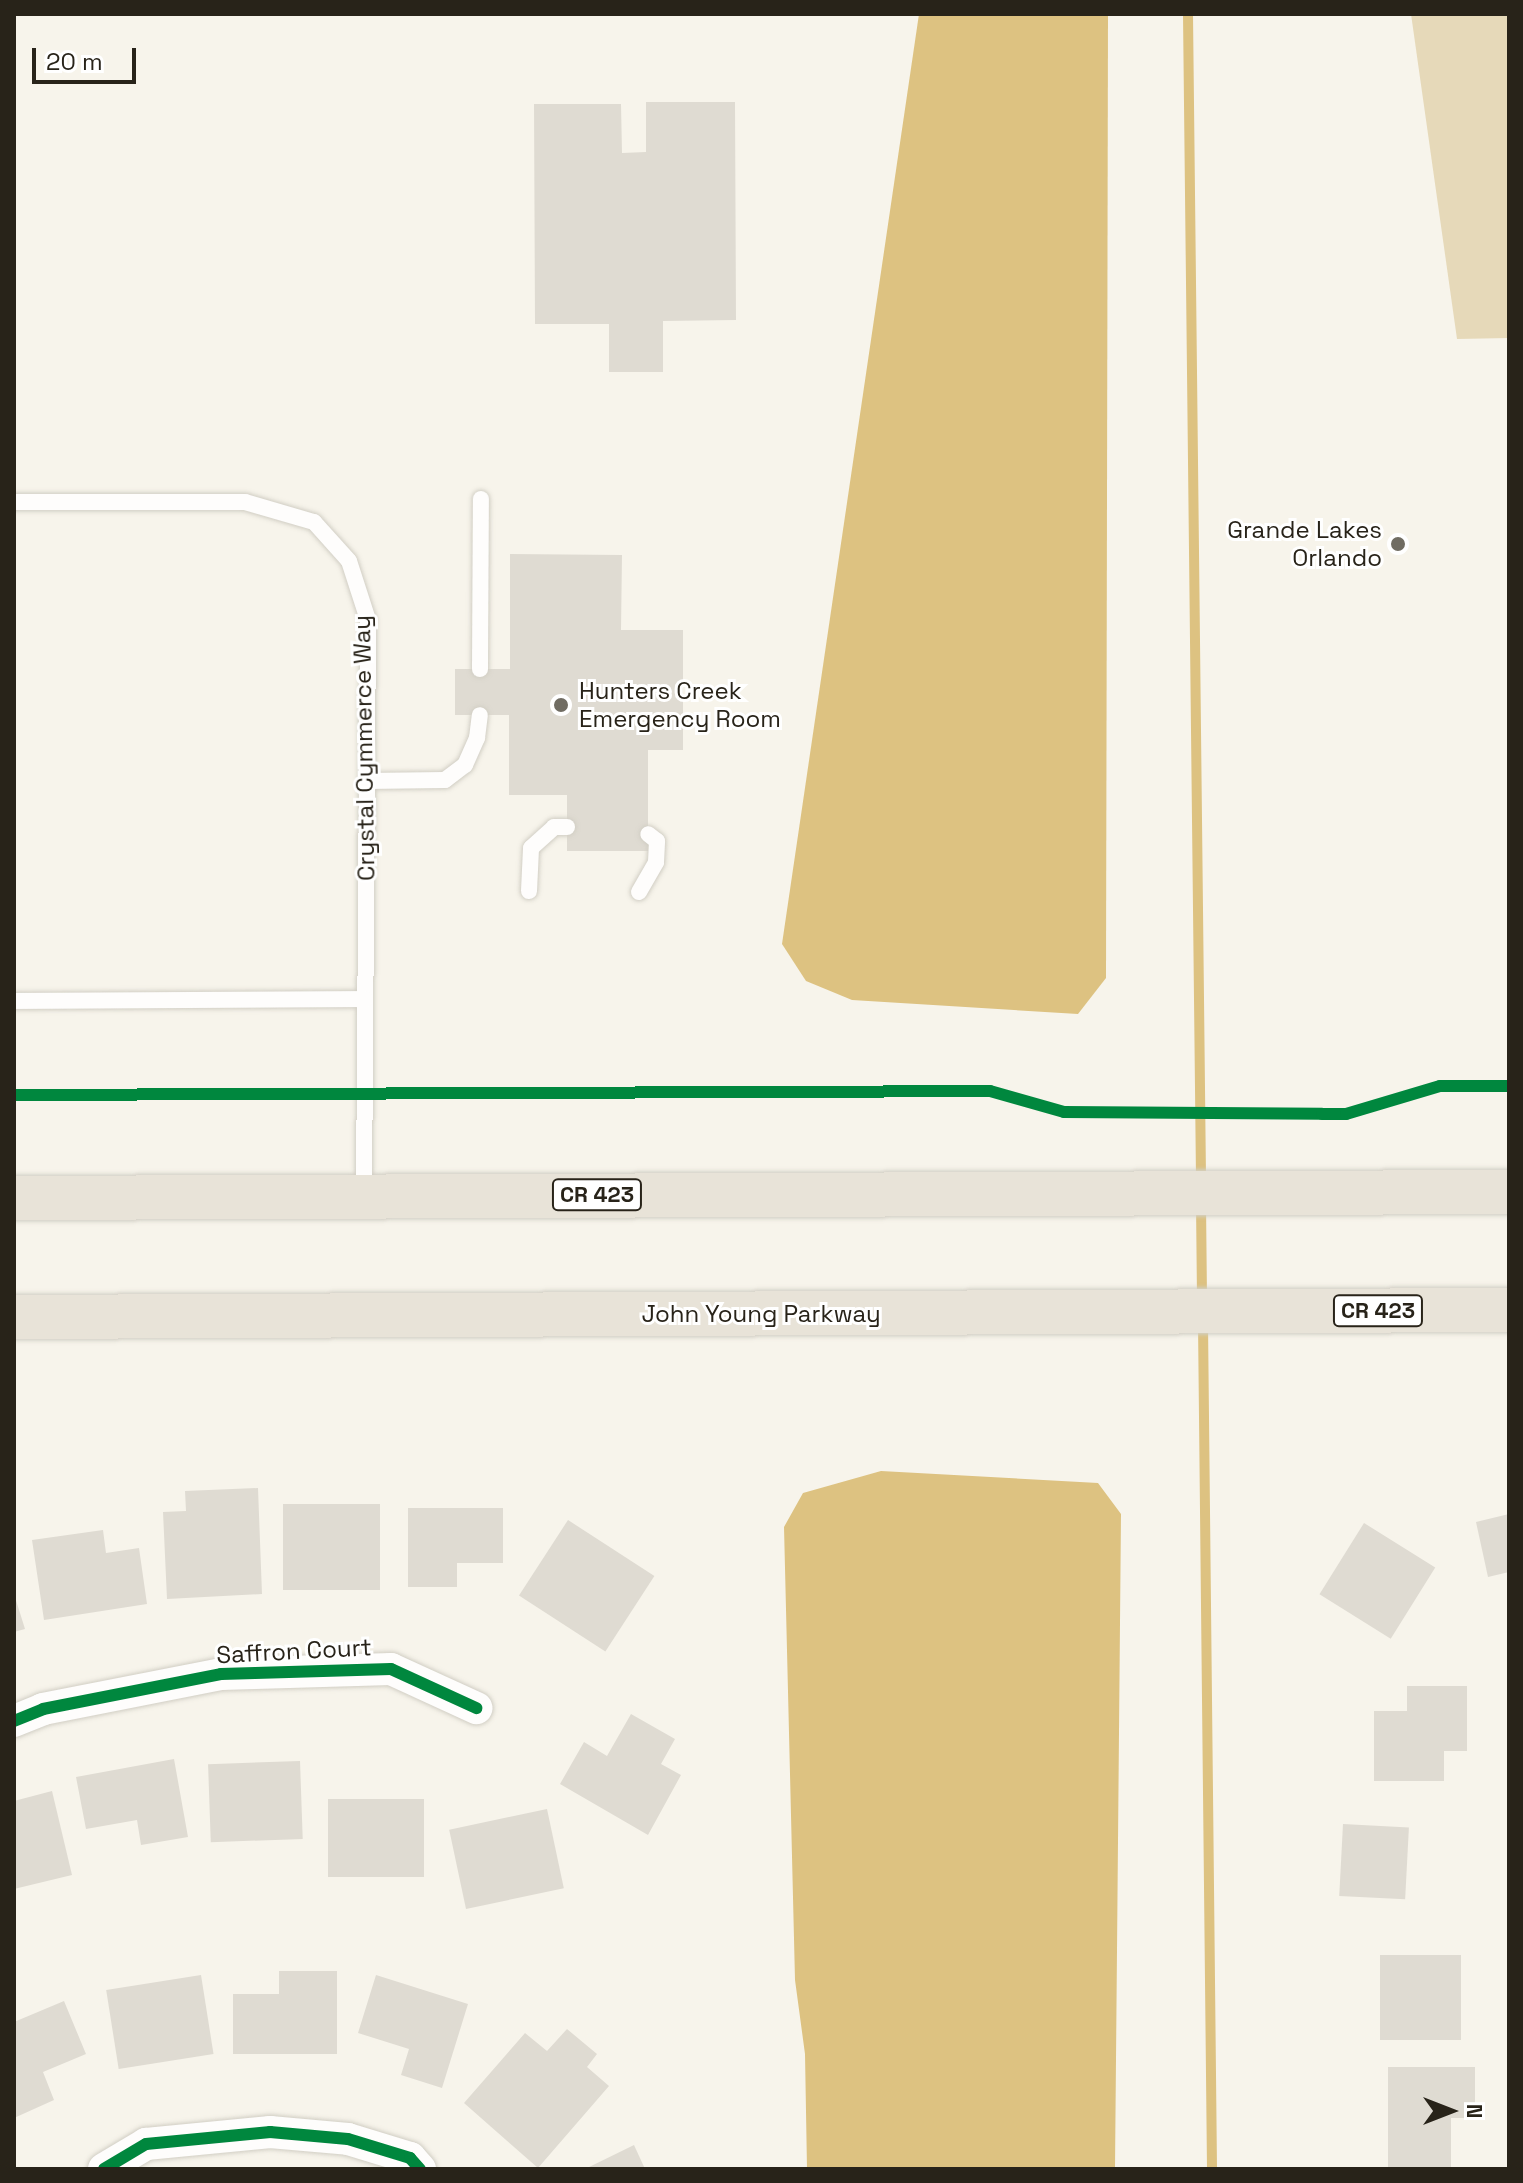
<!DOCTYPE html>
<html>
<head>
<meta charset="utf-8">
<style>
	body { margin:0 }
	#map { position:relative; width:1523px; height:2183px; overflow:hidden; background:#f7f4eb; font-family:"Space Grotesk",sans-serif }
	div>[style] { position:absolute }
	.green>* { inset:0; background:#e6d9b9 }
	.water>* { inset:0; background:#ddc281 }
	.stream>* { height:10px; margin:-5px; padding:0 5px; transform-origin:5px; border-radius:5px; background:#ddc281 }
	.building>* { inset:0; background:#dfdbd2; transform-origin:0 0 }
	.roads { filter:drop-shadow(0 0 2px #d1cec4) drop-shadow(0 0 2px #d1cec4) }
	.lane>* { height:16px; margin:-8px; padding:0 8px; transform-origin:8px; border-radius:8px; background:#fefdfc }
	.street>* { height:32px; margin:-16px; padding:0 16px; transform-origin:16px; border-radius:16px; background:#fefdfc }
	.highway>* { height:44px; margin:-22px; padding:0 22px; transform-origin:22px; border-radius:22px; background:#e8e3d8 }
	.cycleway>* { height:12px; margin:-6px; padding:0 6px; transform-origin:6px; border-radius:6px; background:#00873e }
	.dots>* { width:22px; height:22px; translate:-50% -50%; box-sizing:border-box; border:4px solid #fff; border-radius:50% }
	span { translate:-50% -50%; white-space:nowrap; text-align:center; line-height:1.15; -webkit-text-stroke:6px #fff; paint-order:stroke }
	.shield-label span { padding:2px 6px; background:#fff; border:2px solid; border-radius:6px; -webkit-text-stroke-width:0 }
	.shield-label { font-size:22px; color:#282319; font-weight:700 }
	.poi-label { font-size:24px; color:#282319 }
	.right { translate:-100% -50%; text-align:right }
	.left { translate:0 -50%; text-align:left }
	.street-label { font-size:24px; color:#282319 }
	.frame { position:absolute; inset:0; border:16px solid #282319; pointer-events:none }
	.north { position:absolute; left:1411px; top:2071px; width:80px; height:80px; -webkit-text-stroke:6px #fff; paint-order:stroke; rotate:90deg; font-size:22px; font-weight:700; line-height:32px; text-align:center; color:#282319 }
	.north::after { content:''; display:block; margin:auto; width:28px; height:36px; background:#282319; clip-path:polygon(50% 0,100% 100%,50% 72%,0 100%) }
	.scale { position:absolute; left:32px; top:48px; width:104px; height:36px; box-sizing:border-box; border:4px solid #282319; border-top:0; padding-left:10px; font-size:24px; line-height:28px; white-space:nowrap; color:#282319; -webkit-text-stroke:6px #fff; paint-order:stroke }
</style>
</head>
<body>
<div id="map">
	<div class="green">
		<div style="clip-path:polygon(1411px 14px,1509px 14px,1509px 338px,1457px 339px)"></div>
	</div>
	<div class="water">
		<div style="clip-path:polygon(919px 14px,1108px 14px,1106px 978px,1078px 1014px,852px 1000px,806px 981px,782px 944px)"></div>
		<div style="clip-path:polygon(881px 1471px,1098px 1483px,1121px 1514px,1115px 2169px,807px 2169px,805px 2054px,795px 1980px,784px 1527px,803px 1493px)"></div>
	</div>
	<div class="stream">
		<div style="left:1188px;top:14px;width:1169px;rotate:89.36deg"></div>
		<div style="left:1201px;top:1203px;width:100px;rotate:89.4deg"></div>
		<div style="left:1203px;top:1323px;width:846px;rotate:89.39deg"></div>
	</div>
	<div class="building">
		<div style="clip-path:polygon(646px 102px,735px 102px,736px 320px,663px 321px,663px 372px,609px 372px,609px 324px,535px 324px,534px 104px,621px 104px,622px 153px,646px 152px)"></div>
		<div style="clip-path:polygon(510px 554px,622px 555px,621px 630px,683px 630px,683px 750px,648px 750px,648px 851px,567px 851px,567px 795px,509px 795px,509px 715px,455px 715px,455px 669px,510px 669px)"></div>
		<div style="clip-path:polygon(258px 1488px,262px 1594px,167px 1599px,163px 1512px,186px 1511px,185px 1491px)"></div>
		<div style="left:283px;top:1504px;width:97px;height:86px"></div>
		<div style="clip-path:polygon(408px 1508px,503px 1508px,503px 1563px,457px 1563px,457px 1587px,408px 1587px)"></div>
		<div style="clip-path:polygon(1509px 1514px,1509px 1572px,1488px 1577px,1476px 1522px)"></div>
		<div style="left:568px;top:1520px;width:103px;height:90px;rotate:33deg"></div>
		<div style="left:1364px;top:1523px;width:84px;height:84px;rotate:32deg"></div>
		<div style="clip-path:polygon(103px 1530px,106px 1553px,139px 1548px,147px 1604px,44px 1620px,32px 1540px)"></div>
		<div style="clip-path:polygon(14px 1594px,25px 1629px,14px 1632px)"></div>
		<div style="clip-path:polygon(1407px 1686px,1467px 1686px,1467px 1751px,1444px 1751px,1444px 1781px,1374px 1781px,1374px 1711px,1407px 1711px)"></div>
		<div style="clip-path:polygon(631px 1714px,675px 1739px,661px 1764px,681px 1775px,648px 1835px,560px 1784px,584px 1742px,607px 1756px)"></div>
		<div style="clip-path:polygon(174px 1759px,188px 1837px,141px 1845px,137px 1820px,86px 1829px,76px 1777px)"></div>
		<div style="left:300px;top:1761px;width:78px;height:92px;rotate:88deg"></div>
		<div style="clip-path:polygon(52px 1791px,72px 1875px,14px 1889px,14px 1801px)"></div>
		<div style="left:328px;top:1799px;width:96px;height:78px"></div>
		<div style="left:547px;top:1809px;width:81px;height:100px;rotate:78deg"></div>
		<div style="left:1343px;top:1824px;width:66px;height:72px;rotate:3deg"></div>
		<div style="left:1380px;top:1955px;width:81px;height:85px"></div>
		<div style="clip-path:polygon(279px 1971px,337px 1971px,337px 2054px,233px 2054px,233px 1994px,279px 1994px)"></div>
		<div style="left:201px;top:1975px;width:80px;height:96px;rotate:81deg"></div>
		<div style="clip-path:polygon(376px 1975px,468px 2004px,442px 2088px,401px 2075px,409px 2049px,358px 2033px)"></div>
		<div style="clip-path:polygon(64px 2001px,86px 2054px,43px 2072px,54px 2100px,14px 2118px,14px 2022px)"></div>
		<div style="clip-path:polygon(567px 2029px,597px 2054px,587px 2067px,609px 2086px,538px 2168px,464px 2103px,525px 2033px,547px 2051px)"></div>
		<div style="clip-path:polygon(1388px 2067px,1475px 2067px,1475px 2118px,1451px 2118px,1451px 2168px,1388px 2168px)"></div>
		<div style="clip-path:polygon(634px 2145px,645px 2169px,585px 2169px)"></div>
	</div>
	<div class="roads">
		<div class="lane">
			<div style="left:14px;top:502px;width:231px"></div>
			<div style="left:245px;top:502px;width:72px;rotate:16.2deg"></div>
			<div style="left:314px;top:522px;width:52px;rotate:48.1deg"></div>
			<div style="left:349px;top:561px;width:62px;rotate:72.1deg"></div>
			<div style="left:368px;top:620px;width:573px;rotate:90.4deg"></div>
			<div style="left:480px;top:669px;width:170px;rotate:-89.7deg"></div>
			<div style="left:366px;top:781px;width:79px;rotate:-0.7deg"></div>
			<div style="left:445px;top:780px;width:25px;rotate:-37deg"></div>
			<div style="left:465px;top:765px;width:30px;rotate:-66deg"></div>
			<div style="left:477px;top:738px;width:23px;rotate:-83deg"></div>
			<div style="left:529px;top:891px;width:43px;rotate:-87.3deg"></div>
			<div style="left:531px;top:848px;width:31px;rotate:-42deg"></div>
			<div style="left:554px;top:827px;width:13px"></div>
			<div style="left:639px;top:892px;width:34px;rotate:-60deg"></div>
			<div style="left:656px;top:862px;width:21px;rotate:-87deg"></div>
			<div style="left:657px;top:841px;width:11px;rotate:-142deg"></div>
			<div style="left:14px;top:1001px;width:351px;rotate:-0.3deg"></div>
		</div>
		<div class="street">
			<div style="left:14px;top:1721px;width:31px;rotate:-22deg"></div>
			<div style="left:43px;top:1709px;width:181px;rotate:-11.1deg"></div>
			<div style="left:221px;top:1674px;width:170px;rotate:-1.7deg"></div>
			<div style="left:391px;top:1669px;width:94px;rotate:24.6deg"></div>
			<div style="left:104px;top:2169px;width:49px;rotate:-30.8deg"></div>
			<div style="left:146px;top:2144px;width:125px;rotate:-5.5deg"></div>
			<div style="left:270px;top:2132px;width:78px;rotate:5.1deg"></div>
			<div style="left:348px;top:2139px;width:65px;rotate:17deg"></div>
			<div style="left:410px;top:2158px;width:15px;rotate:48deg"></div>
		</div>
		<div class="highway">
			<div style="left:14px;top:1198px;width:1495px;rotate:-0.23deg"></div>
			<div style="left:14px;top:1317px;width:1495px;rotate:-0.27deg"></div>
		</div>
	</div>
	<div class="cycleway">
		<div style="left:14px;top:1095px;width:976px;rotate:-0.23deg"></div>
		<div style="left:990px;top:1091px;width:77px;rotate:15.8deg"></div>
		<div style="left:1064px;top:1112px;width:258px;rotate:0.4deg"></div>
		<div style="left:1322px;top:1114px;width:24px"></div>
		<div style="left:1346px;top:1114px;width:98px;rotate:-16.6deg"></div>
		<div style="left:1440px;top:1086px;width:69px"></div>
		<div style="left:14px;top:1721px;width:31px;rotate:-22deg"></div>
		<div style="left:43px;top:1709px;width:181px;rotate:-11.1deg"></div>
		<div style="left:221px;top:1674px;width:170px;rotate:-1.7deg"></div>
		<div style="left:391px;top:1669px;width:94px;rotate:24.6deg"></div>
		<div style="left:104px;top:2169px;width:49px;rotate:-30.8deg"></div>
		<div style="left:146px;top:2144px;width:125px;rotate:-5.5deg"></div>
		<div style="left:270px;top:2132px;width:78px;rotate:5.1deg"></div>
		<div style="left:348px;top:2139px;width:65px;rotate:17deg"></div>
		<div style="left:410px;top:2158px;width:15px;rotate:48deg"></div>
	</div>
	<div class="dots">
		<div style="left:1398px;top:544px;background:#706c62"></div>
		<div style="left:561px;top:705px;background:#706c62"></div>
	</div>
	<div class="shield-label">
		<span style="left:597px;top:1195px">CR 423</span>
		<span style="left:1378px;top:1311px">CR 423</span>
	</div>
	<div class="poi-label">
		<span class="right" style="left:1382px;top:544px">Grande Lakes<br>Orlando</span>
		<span class="left" style="left:579px;top:705px">Hunters Creek<br>Emergency Room</span>
	</div>
	<div class="street-label">
		<span style="left:364px;top:748px;rotate:-91deg">Crystal Cymmerce Way</span>
		<span style="left:761px;top:1314px">John Young Parkway</span>
		<span style="left:294px;top:1651px;rotate:-3deg">Saffron Court</span>
	</div>
	<div class="frame"></div>
	<div class="north">N</div>
	<div class="scale">20 m</div>
</div>
</body>
</html>
